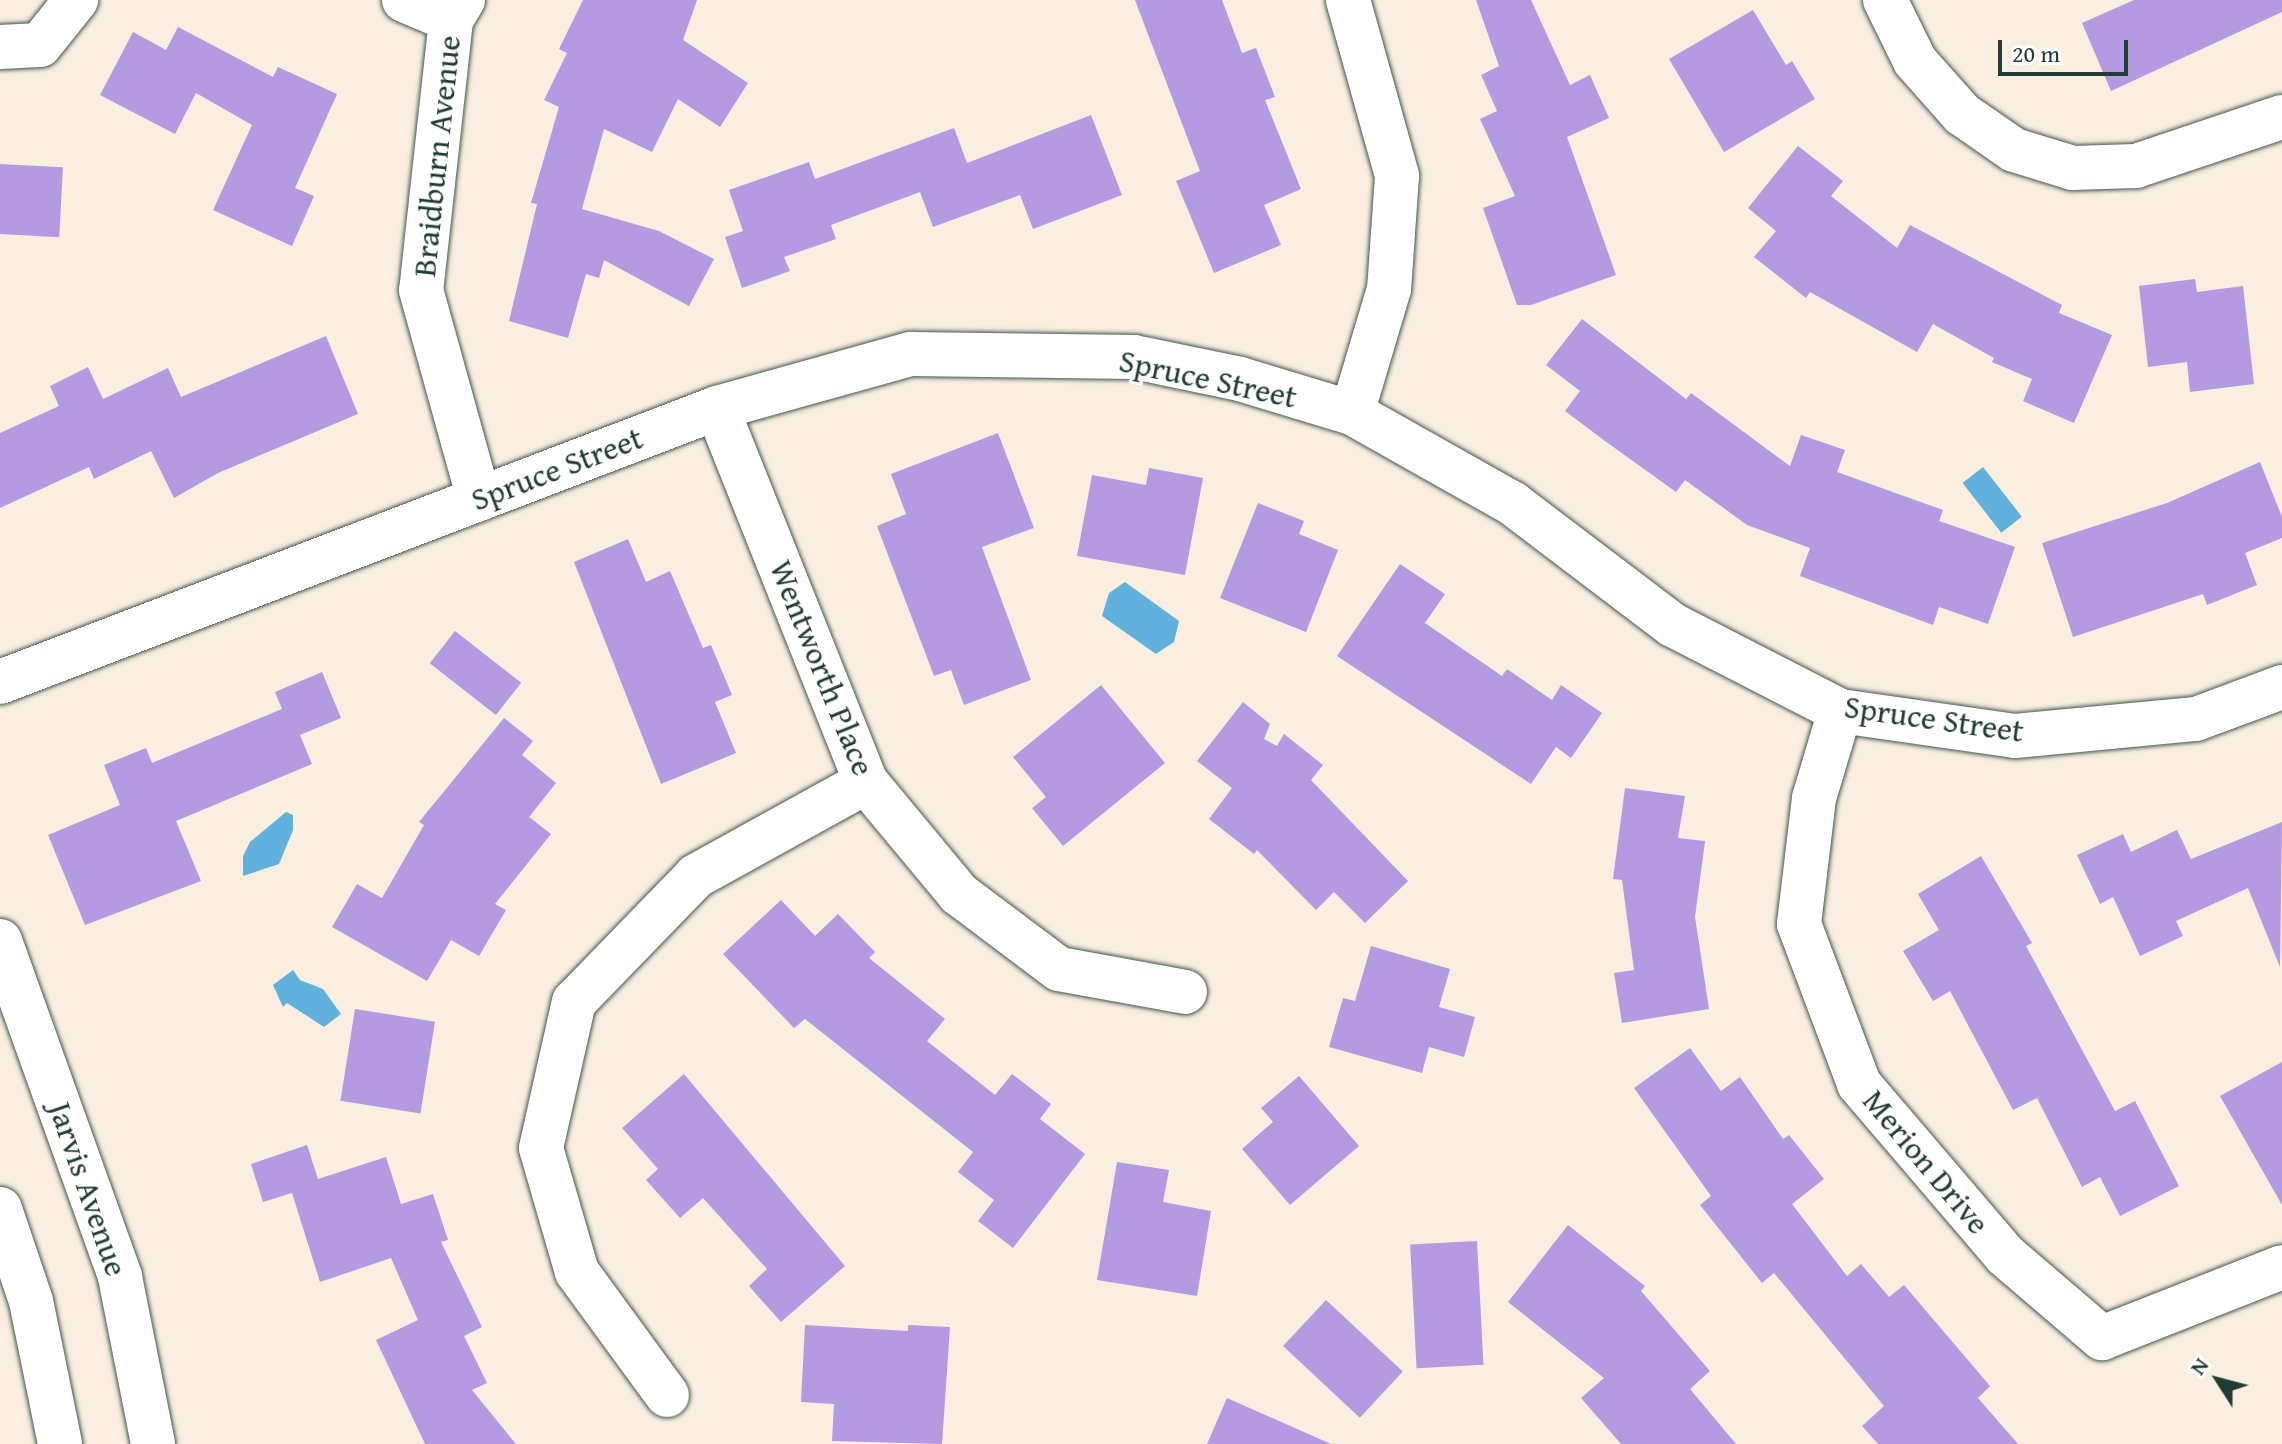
<!DOCTYPE html>
<html>
<head>
<meta charset="utf-8">
<style>
	body { margin:0 }
	#map { position:relative; width:2282px; height:1444px; overflow:hidden; background:#f9eedf; font-family:"Gentium Book Plus",serif }
	div>[style] { position:absolute }
	.water>* { inset:0; background:#60b2dc; transform-origin:0 0 }
	.building>* { inset:0; background:#b49ae1; transform-origin:0 0 }
	.roads { filter:drop-shadow(0 0 2px #40584e) drop-shadow(0 0 2px #40584e) }
	.minor>* { height:44px; margin:-22px; padding:0 22px; transform-origin:22px; border-radius:22px; background:#fff }
	.major>* { height:44px; margin:-22px; padding:0 22px; transform-origin:22px; border-radius:22px; background:#fff }
	span { translate:-50% -50%; white-space:nowrap; text-align:center; line-height:1.15; -webkit-text-stroke:6px #fff; paint-order:stroke }
	.street-label { font-size:32px; color:#1f3d34 }
	.north { position:absolute; left:2178px; top:1340px; width:80px; height:80px; -webkit-text-stroke:6px #fff; paint-order:stroke; rotate:306deg; font-size:22px; font-weight:700; line-height:32px; text-align:center; color:#1f3d34 }
	.north::after { content:''; display:block; margin:auto; width:28px; height:36px; background:#1f3d34; clip-path:polygon(50% 0,100% 100%,50% 72%,0 100%) }
	.scale { position:absolute; left:1998px; top:40px; width:130px; height:36px; box-sizing:border-box; border:4px solid #1f3d34; border-top:0; padding-left:10px; font-size:24px; line-height:28px; white-space:nowrap; color:#1f3d34; -webkit-text-stroke:6px #fff; paint-order:stroke }
</style>
</head>
<body>
<div id="map">
	<div class="water">
		<div style="left:1983px;top:467px;width:63px;height:26px;rotate:52deg"></div>
		<div style="clip-path:polygon(1125px 582px,1179px 621px,1174px 642px,1156px 654px,1102px 616px,1109px 593px)"></div>
		<div style="clip-path:polygon(286px 812px,293px 815px,293px 830px,279px 864px,243px 876px,243px 856px,250px 842px)"></div>
		<div style="clip-path:polygon(293px 970px,300px 980px,323px 989px,341px 1014px,324px 1027px,287px 1003px,283px 1007px,273px 985px)"></div>
	</div>
	<div class="building">
		<div style="clip-path:polygon(583px 0,697px 0,683px 40px,748px 83px,720px 127px,678px 99px,652px 152px,604px 129px,582px 209px,659px 231px,714px 259px,689px 306px,604px 260px,599px 278px,586px 274px,568px 338px,509px 321px,537px 204px,531px 203px,559px 107px,544px 100px,567px 53px,559px 49px)"></div>
		<div style="clip-path:polygon(1135px 0,1222px 0,1242px 53px,1256px 48px,1275px 97px,1265px 100px,1301px 189px,1264px 205px,1281px 245px,1214px 273px,1176px 181px,1200px 171px)"></div>
		<div style="clip-path:polygon(1476px 0,1531px 0,1570px 85px,1590px 75px,1609px 118px,1567px 137px,1616px 275px,1531px 305px,1517px 305px,1483px 208px,1515px 196px,1480px 119px,1497px 111px,1481px 75px,1499px 66px)"></div>
		<div style="clip-path:polygon(2134px 0,2282px 0,2282px 12px,2111px 91px,2082px 23px)"></div>
		<div style="clip-path:polygon(1753px 10px,1786px 65px,1792px 61px,1815px 99px,1724px 152px,1669px 59px)"></div>
		<div style="clip-path:polygon(178px 27px,273px 77px,278px 67px,337px 94px,295px 188px,314px 196px,292px 246px,213px 210px,252px 125px,196px 93px,175px 134px,100px 95px,133px 32px,166px 50px)"></div>
		<div style="clip-path:polygon(1091px 115px,1122px 195px,1033px 229px,1020px 195px,933px 227px,920px 192px,831px 225px,836px 239px,784px 257px,790px 271px,742px 288px,725px 237px,743px 231px,729px 190px,809px 162px,815px 179px,954px 128px,967px 163px)"></div>
		<div style="clip-path:polygon(1798px 146px,1843px 181px,1831px 196px,1897px 248px,1910px 225px,2062px 305px,2059px 313px,2112px 335px,2074px 423px,2023px 401px,2032px 379px,1992px 362px,1994px 358px,1933px 324px,1917px 352px,1810px 292px,1806px 298px,1754px 257px,1776px 231px,1748px 208px)"></div>
		<div style="left:0;top:164px;width:63px;height:70px;rotate:3deg"></div>
		<div style="clip-path:polygon(2195px 279px,2197px 292px,2243px 286px,2254px 384px,2190px 392px,2187px 362px,2148px 367px,2139px 286px)"></div>
		<div style="clip-path:polygon(1582px 319px,1686px 399px,1691px 393px,1790px 466px,1801px 435px,1845px 450px,1837px 472px,1943px 510px,1939px 521px,2015px 547px,1988px 624px,1939px 607px,1933px 625px,1800px 576px,1810px 548px,1747px 525px,1685px 480px,1676px 492px,1605px 441px,1565px 411px,1580px 391px,1546px 365px)"></div>
		<div style="clip-path:polygon(326px 336px,358px 414px,218px 473px,174px 498px,151px 451px,94px 479px,89px 467px,0 508px,0 433px,59px 406px,50px 386px,88px 367px,103px 399px,168px 368px,181px 397px)"></div>
		<div style="clip-path:polygon(998px 433px,1034px 528px,982px 547px,1031px 680px,964px 705px,951px 670px,934px 676px,877px 526px,906px 514px,891px 474px)"></div>
		<div style="clip-path:polygon(2260px 462px,2282px 517px,2282px 538px,2245px 553px,2257px 585px,2207px 605px,2203px 594px,2073px 637px,2042px 543px,2167px 503px)"></div>
		<div style="clip-path:polygon(1149px 468px,1203px 478px,1185px 575px,1077px 556px,1092px 475px,1146px 485px)"></div>
		<div style="clip-path:polygon(1258px 503px,1304px 521px,1299px 534px,1338px 550px,1306px 632px,1220px 598px)"></div>
		<div style="clip-path:polygon(628px 539px,646px 582px,670px 571px,703px 648px,711px 645px,732px 695px,715px 702px,736px 753px,661px 784px,574px 562px)"></div>
		<div style="clip-path:polygon(1400px 564px,1445px 594px,1425px 623px,1502px 676px,1507px 669px,1552px 700px,1561px 685px,1602px 713px,1571px 758px,1556px 747px,1531px 784px,1337px 656px)"></div>
		<div style="left:455px;top:631px;width:84px;height:41px;rotate:38deg"></div>
		<div style="clip-path:polygon(322px 672px,341px 718px,300px 735px,312px 764px,176px 821px,201px 881px,85px 925px,48px 835px,120px 805px,104px 765px,146px 748px,152px 763px,282px 709px,275px 692px)"></div>
		<div style="clip-path:polygon(1101px 685px,1165px 763px,1063px 846px,1032px 808px,1046px 797px,1013px 757px)"></div>
		<div style="clip-path:polygon(1243px 702px,1270px 724px,1264px 739px,1277px 746px,1284px 734px,1323px 765px,1311px 780px,1408px 881px,1365px 923px,1334px 892px,1316px 910px,1257px 850px,1254px 854px,1209px 819px,1232px 788px,1197px 761px)"></div>
		<div style="clip-path:polygon(504px 718px,533px 741px,522px 755px,556px 783px,529px 817px,551px 834px,495px 904px,506px 910px,479px 956px,451px 940px,427px 981px,332px 927px,357px 884px,382px 898px,424px 825px,419px 822px)"></div>
		<div style="clip-path:polygon(1625px 788px,1685px 796px,1678px 838px,1705px 841px,1695px 917px,1709px 1009px,1622px 1023px,1614px 973px,1634px 970px,1622px 880px,1613px 879px)"></div>
		<div style="clip-path:polygon(2282px 822px,2280px 967px,2248px 888px,2176px 921px,2183px 936px,2140px 956px,2113px 897px,2100px 904px,2077px 855px,2123px 834px,2131px 852px,2177px 830px,2191px 859px)"></div>
		<div style="clip-path:polygon(1981px 856px,2032px 943px,2026px 946px,2115px 1111px,2135px 1101px,2179px 1186px,2120px 1216px,2100px 1177px,2082px 1187px,2037px 1098px,2013px 1110px,1950px 991px,1933px 1001px,1903px 951px,1939px 930px,1918px 894px)"></div>
		<div style="clip-path:polygon(781px 900px,815px 936px,838px 914px,875px 952px,869px 958px,945px 1019px,927px 1041px,995px 1095px,1012px 1074px,1051px 1104px,1040px 1119px,1085px 1154px,1013px 1248px,978px 1221px,994px 1200px,958px 1172px,973px 1152px,805px 1019px,794px 1028px,723px 954px)"></div>
		<div style="clip-path:polygon(1371px 946px,1450px 969px,1439px 1007px,1475px 1017px,1464px 1057px,1429px 1047px,1422px 1073px,1329px 1047px,1343px 998px,1355px 1001px)"></div>
		<div style="left:355px;top:1009px;width:81px;height:93px;rotate:9deg"></div>
		<div style="clip-path:polygon(1690px 1048px,1721px 1091px,1740px 1077px,1783px 1139px,1789px 1135px,1824px 1179px,1792px 1204px,1847px 1276px,1861px 1264px,1889px 1297px,1904px 1285px,1990px 1386px,1978px 1398px,2018px 1444px,1878px 1444px,1862px 1426px,1884px 1406px,1774px 1273px,1762px 1283px,1700px 1205px,1711px 1196px,1634px 1088px)"></div>
		<div style="clip-path:polygon(2282px 1062px,2282px 1205px,2220px 1096px)"></div>
		<div style="clip-path:polygon(684px 1074px,845px 1266px,781px 1322px,749px 1286px,767px 1269px,703px 1198px,680px 1218px,646px 1180px,658px 1169px,622px 1128px)"></div>
		<div style="clip-path:polygon(1299px 1076px,1359px 1146px,1290px 1205px,1242px 1149px,1273px 1122px,1261px 1108px)"></div>
		<div style="clip-path:polygon(307px 1145px,318px 1179px,386px 1157px,401px 1204px,433px 1194px,448px 1240px,441px 1242px,482px 1327px,464px 1336px,487px 1383px,472px 1390px,516px 1444px,425px 1444px,376px 1340px,418px 1320px,391px 1258px,320px 1282px,292px 1193px,263px 1202px,251px 1164px)"></div>
		<div style="clip-path:polygon(1117px 1162px,1169px 1170px,1163px 1202px,1211px 1211px,1197px 1296px,1097px 1280px)"></div>
		<div style="clip-path:polygon(1568px 1225px,1645px 1286px,1641px 1291px,1710px 1371px,1690px 1389px,1736px 1444px,1621px 1444px,1581px 1398px,1604px 1378px,1508px 1302px)"></div>
		<div style="left:1477px;top:1241px;width:124px;height:67px;rotate:87deg"></div>
		<div style="left:1326px;top:1300px;width:105px;height:63px;rotate:43deg"></div>
		<div style="clip-path:polygon(805px 1325px,908px 1331px,908px 1325px,950px 1327px,942px 1444px,832px 1441px,834px 1404px,801px 1402px)"></div>
		<div style="clip-path:polygon(1227px 1398px,1331px 1444px,1207px 1444px)"></div>
	</div>
	<div class="roads">
		<div class="minor">
			<div style="left:404px;top:0;width:51px;rotate:23.1deg"></div>
			<div style="left:463px;top:0;width:23px;rotate:121deg"></div>
			<div style="left:451px;top:20px;width:272px;rotate:96.3deg"></div>
			<div style="left:421px;top:290px;width:217px;rotate:74.5deg"></div>
			<div style="left:1348px;top:0;width:183px;rotate:74.4deg"></div>
			<div style="left:1397px;top:176px;width:113px;rotate:94deg"></div>
			<div style="left:1389px;top:289px;width:129px;rotate:106.6deg"></div>
			<div style="left:1885px;top:0;width:68px;rotate:63.8deg"></div>
			<div style="left:1915px;top:61px;width:71px;rotate:48.4deg"></div>
			<div style="left:1962px;top:114px;width:63px;rotate:34.7deg"></div>
			<div style="left:2014px;top:150px;width:62px;rotate:17deg"></div>
			<div style="left:2073px;top:168px;width:63px;rotate:-1.8deg"></div>
			<div style="left:2136px;top:166px;width:154px;rotate:-18.6deg"></div>
			<div style="left:0;top:47px;width:40px;rotate:-2.9deg"></div>
			<div style="left:40px;top:45px;width:58px;rotate:-51.3deg"></div>
			<div style="left:717px;top:408px;width:403px;rotate:68.3deg"></div>
			<div style="left:866px;top:782px;width:146px;rotate:50.3deg"></div>
			<div style="left:959px;top:894px;width:125px;rotate:36.9deg"></div>
			<div style="left:1059px;top:969px;width:128px;rotate:10.3deg"></div>
			<div style="left:0;top:682px;width:768px;rotate:-20.91deg"></div>
			<div style="left:717px;top:408px;width:201px;rotate:-15.6deg"></div>
			<div style="left:911px;top:354px;width:223px;rotate:0.8deg"></div>
			<div style="left:1134px;top:357px;width:108px;rotate:11.7deg"></div>
			<div style="left:1240px;top:379px;width:117px;rotate:16.9deg"></div>
			<div style="left:1352px;top:413px;width:184px;rotate:29.4deg"></div>
			<div style="left:1512px;top:503px;width:202px;rotate:37.2deg"></div>
			<div style="left:1673px;top:625px;width:188px;rotate:27.2deg"></div>
			<div style="left:1840px;top:711px;width:177px;rotate:8.1deg"></div>
			<div style="left:2015px;top:736px;width:182px;rotate:-5.4deg"></div>
			<div style="left:2196px;top:719px;width:92px;rotate:-20.4deg"></div>
			<div style="left:1840px;top:711px;width:91px;rotate:106.6deg"></div>
			<div style="left:1814px;top:798px;width:127px;rotate:96.8deg"></div>
			<div style="left:1799px;top:924px;width:171px;rotate:69.4deg"></div>
			<div style="left:1859px;top:1084px;width:225px;rotate:49.5deg"></div>
			<div style="left:2005px;top:1255px;width:128px;rotate:40.6deg"></div>
			<div style="left:2102px;top:1338px;width:193px;rotate:-21.5deg"></div>
			<div style="left:667px;top:1395px;width:152px;rotate:-126.2deg"></div>
			<div style="left:577px;top:1272px;width:129px;rotate:-106.2deg"></div>
			<div style="left:541px;top:1148px;width:150px;rotate:-77.3deg"></div>
			<div style="left:574px;top:1002px;width:175px;rotate:-45.9deg"></div>
			<div style="left:696px;top:876px;width:194px;rotate:-28.9deg"></div>
		</div>
		<div class="major">
			<div style="left:0;top:941px;width:357px;rotate:70.3deg"></div>
			<div style="left:120px;top:1277px;width:170px;rotate:78.8deg"></div>
			<div style="left:0;top:1209px;width:97px;rotate:71.4deg"></div>
			<div style="left:31px;top:1301px;width:146px;rotate:78.5deg"></div>
		</div>
	</div>
	<div class="street-label">
		<span style="left:437px;top:156px;rotate:-84deg">Braidburn Avenue</span>
		<span style="left:1208px;top:379px;rotate:12deg">Spruce Street</span>
		<span style="left:557px;top:469px;rotate:-21deg">Spruce Street</span>
		<span style="left:822px;top:668px;rotate:68deg">Wentworth Place</span>
		<span style="left:1934px;top:719px;rotate:8deg">Spruce Street</span>
		<span style="left:1926px;top:1162px;rotate:50deg">Merion Drive</span>
		<span style="left:88px;top:1189px;rotate:71deg">Jarvis Avenue</span>
	</div>
	<div class="north">N</div>
	<div class="scale">20 m</div>
</div>
</body>
</html>
